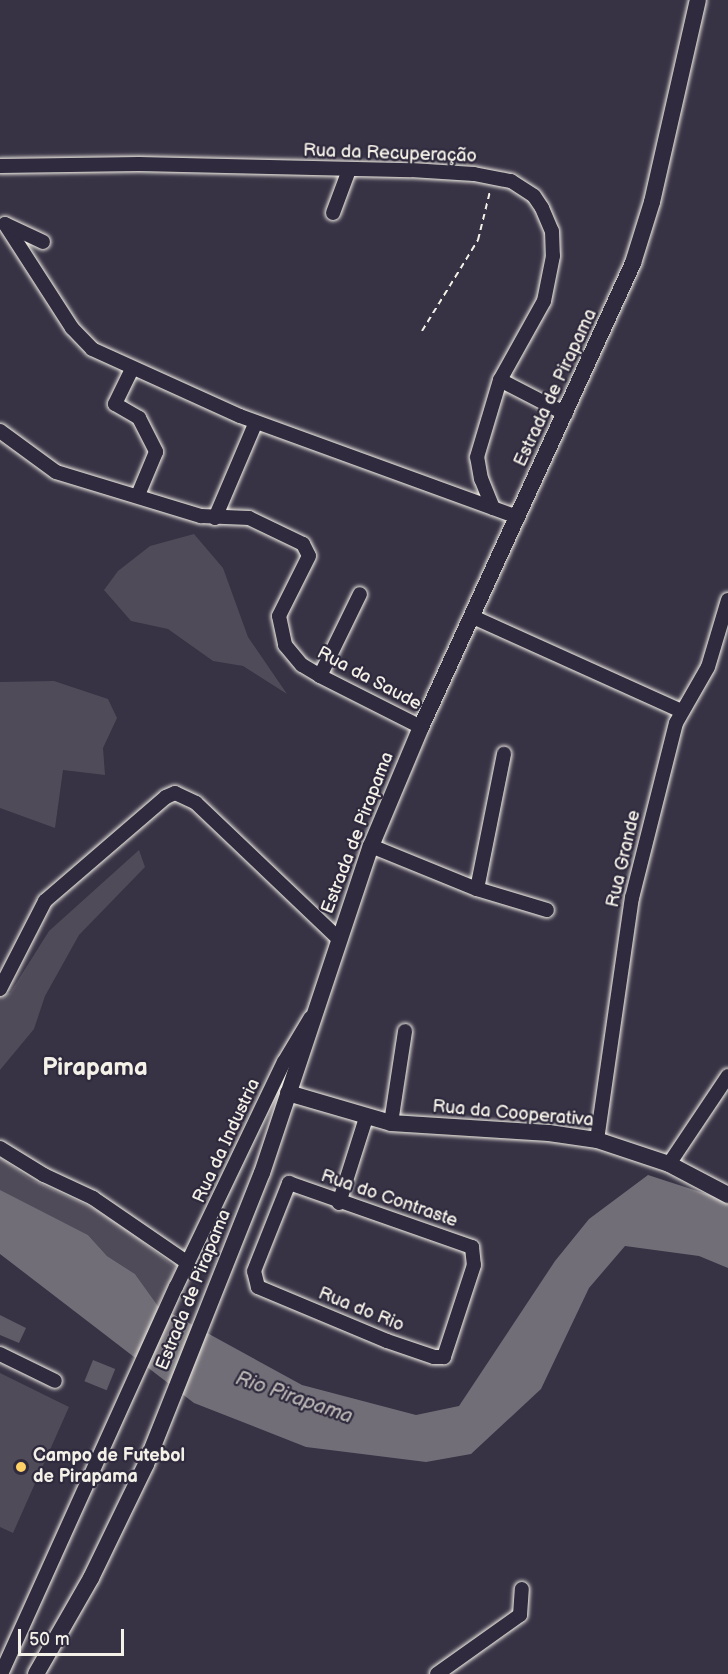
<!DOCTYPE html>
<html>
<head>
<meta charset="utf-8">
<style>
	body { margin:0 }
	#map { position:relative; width:728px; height:1674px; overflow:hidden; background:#373244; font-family:"Balsamiq Sans",sans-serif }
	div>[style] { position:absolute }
	.green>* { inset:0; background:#504b59 }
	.water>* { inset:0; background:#726e77 }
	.building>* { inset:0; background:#5f5c67; transform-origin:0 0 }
	.path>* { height:2px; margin-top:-1px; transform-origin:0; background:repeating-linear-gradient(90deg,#f4f1e8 0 6px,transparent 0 10.5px) }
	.roads { filter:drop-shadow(0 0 2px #f4f1e8) drop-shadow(0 0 2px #f4f1e8) }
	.minor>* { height:14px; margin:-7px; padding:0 7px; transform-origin:7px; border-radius:7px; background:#2f2a3d }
	.tertiary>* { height:16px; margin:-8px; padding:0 8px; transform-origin:8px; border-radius:8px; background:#2f2a3d }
	.dots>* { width:16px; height:16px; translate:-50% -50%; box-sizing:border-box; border:3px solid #2f2a3d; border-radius:50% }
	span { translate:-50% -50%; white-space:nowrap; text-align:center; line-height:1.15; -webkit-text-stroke:4.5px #2f2a3d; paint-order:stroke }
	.street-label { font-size:18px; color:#f4f1e8 }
	.poi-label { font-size:18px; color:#f4f1e8; font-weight:700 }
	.left { translate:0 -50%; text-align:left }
	.water-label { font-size:20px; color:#bab6b5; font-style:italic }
	.district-label { font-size:24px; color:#f4f1e8; font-weight:700 }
	.scale { position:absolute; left:18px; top:1629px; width:106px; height:27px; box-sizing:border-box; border:3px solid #f4f1e8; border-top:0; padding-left:8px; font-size:18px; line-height:21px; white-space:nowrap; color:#f4f1e8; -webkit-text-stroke:4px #2f2a3d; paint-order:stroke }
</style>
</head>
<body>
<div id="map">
	<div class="green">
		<div style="clip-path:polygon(194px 534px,223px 568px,248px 637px,287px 694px,243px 666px,213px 661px,168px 629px,131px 621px,104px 590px,118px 571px,150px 546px)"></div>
		<div style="clip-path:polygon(54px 681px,108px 699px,117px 718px,103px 748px,105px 775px,63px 770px,55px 828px,0 808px,0 682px)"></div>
		<div style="clip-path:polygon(139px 850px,145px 867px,79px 935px,45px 996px,34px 1029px,0 1070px,0 995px,10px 993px,49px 931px)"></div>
		<div style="clip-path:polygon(0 1157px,30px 1179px,93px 1208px,129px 1231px,176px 1268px,158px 1306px,135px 1274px,107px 1256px,88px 1235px,0 1191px)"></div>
		<div style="clip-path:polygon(0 1373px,69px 1407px,13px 1533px,0 1527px)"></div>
	</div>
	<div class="water">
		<div style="clip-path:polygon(648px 1175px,728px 1201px,728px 1268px,699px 1256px,625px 1246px,589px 1288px,541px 1389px,471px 1454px,426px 1462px,306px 1447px,194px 1403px,0 1254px,0 1190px,88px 1235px,107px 1256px,135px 1274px,158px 1306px,302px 1385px,416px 1415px,459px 1406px,555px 1261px,589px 1219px)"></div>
	</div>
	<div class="building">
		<div style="clip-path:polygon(0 1315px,26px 1328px,19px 1343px,0 1335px)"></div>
		<div style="left:93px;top:1360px;width:24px;height:23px;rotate:22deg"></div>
	</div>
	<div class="path">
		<div style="left:422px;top:331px;width:107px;rotate:-58.4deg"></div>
		<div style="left:478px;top:240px;width:50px;rotate:-76.2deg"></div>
	</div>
	<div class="roads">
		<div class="minor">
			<div style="left:0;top:166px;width:139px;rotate:-0.8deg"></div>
			<div style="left:139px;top:164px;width:272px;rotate:1.3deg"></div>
			<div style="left:411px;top:170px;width:63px;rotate:3.6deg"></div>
			<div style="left:474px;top:174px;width:38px;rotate:11deg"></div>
			<div style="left:511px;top:181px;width:27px;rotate:33deg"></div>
			<div style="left:534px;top:196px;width:14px;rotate:56deg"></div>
			<div style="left:542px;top:208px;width:25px;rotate:67deg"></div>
			<div style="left:552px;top:231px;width:25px;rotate:88deg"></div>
			<div style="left:553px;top:256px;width:46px;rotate:101.3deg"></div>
			<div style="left:544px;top:301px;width:90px;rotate:119.1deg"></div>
			<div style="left:500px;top:380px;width:74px;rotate:27.3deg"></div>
			<div style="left:333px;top:213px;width:46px;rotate:-69.6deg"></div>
			<div style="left:5px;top:224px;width:124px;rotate:57.2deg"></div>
			<div style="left:72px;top:328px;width:29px;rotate:46deg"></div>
			<div style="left:92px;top:349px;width:162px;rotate:24.4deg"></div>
			<div style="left:240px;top:416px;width:296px;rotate:20deg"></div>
			<div style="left:5px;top:224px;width:42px;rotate:25.3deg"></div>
			<div style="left:132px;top:369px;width:39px;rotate:116deg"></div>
			<div style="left:115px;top:404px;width:28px;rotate:30deg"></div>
			<div style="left:139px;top:418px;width:38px;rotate:63deg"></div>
			<div style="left:156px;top:452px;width:47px;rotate:112.7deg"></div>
			<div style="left:0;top:431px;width:69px;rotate:36.2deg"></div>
			<div style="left:56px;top:472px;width:152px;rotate:16.9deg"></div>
			<div style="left:201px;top:516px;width:48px;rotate:2.4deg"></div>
			<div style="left:249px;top:518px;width:60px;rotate:25.7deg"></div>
			<div style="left:303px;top:544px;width:13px;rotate:63deg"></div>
			<div style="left:309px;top:556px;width:67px;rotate:116.6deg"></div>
			<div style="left:279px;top:616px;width:30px;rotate:78deg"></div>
			<div style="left:285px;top:645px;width:26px;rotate:50deg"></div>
			<div style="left:302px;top:665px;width:21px;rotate:31deg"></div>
			<div style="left:320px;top:676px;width:113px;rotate:26.8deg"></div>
			<div style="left:493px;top:508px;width:31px;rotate:-112deg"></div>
			<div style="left:481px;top:479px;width:22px;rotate:-100deg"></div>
			<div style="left:477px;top:457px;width:80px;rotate:-73.4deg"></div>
			<div style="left:215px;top:518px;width:104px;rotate:-66.9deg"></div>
			<div style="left:473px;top:617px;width:228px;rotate:24.3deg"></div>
			<div style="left:320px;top:676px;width:91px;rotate:-64deg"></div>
			<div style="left:371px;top:846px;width:114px;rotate:22.1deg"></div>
			<div style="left:477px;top:889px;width:73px;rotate:16.7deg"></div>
			<div style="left:477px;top:889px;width:138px;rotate:-78.7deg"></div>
			<div style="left:0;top:989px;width:99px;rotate:-62.9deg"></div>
			<div style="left:45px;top:901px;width:160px;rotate:-40.7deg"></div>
			<div style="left:166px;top:797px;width:10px;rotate:-24deg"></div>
			<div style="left:175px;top:793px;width:23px;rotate:25deg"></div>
			<div style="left:196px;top:803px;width:196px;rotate:43.6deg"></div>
			<div style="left:391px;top:1123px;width:93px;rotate:-81.3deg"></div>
			<div style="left:597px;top:1140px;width:245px;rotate:-81.8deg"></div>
			<div style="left:632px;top:898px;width:180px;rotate:-75.9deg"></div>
			<div style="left:676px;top:723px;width:64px;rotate:-60.3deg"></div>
			<div style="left:708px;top:667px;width:70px;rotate:-73.4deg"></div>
			<div style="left:0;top:1148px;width:52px;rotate:31.5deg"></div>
			<div style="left:44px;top:1175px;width:54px;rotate:25.1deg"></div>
			<div style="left:93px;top:1198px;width:115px;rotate:34.4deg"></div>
			<div style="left:669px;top:1164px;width:106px;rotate:-56.2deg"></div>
			<div style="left:289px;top:1183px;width:194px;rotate:19.3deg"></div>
			<div style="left:472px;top:1247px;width:18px;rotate:84deg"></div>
			<div style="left:474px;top:1265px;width:97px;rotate:108.1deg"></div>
			<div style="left:444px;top:1357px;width:10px;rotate:180deg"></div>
			<div style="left:434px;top:1357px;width:50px;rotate:-161.2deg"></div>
			<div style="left:387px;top:1341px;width:140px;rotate:-157.3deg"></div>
			<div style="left:258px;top:1287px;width:16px;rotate:-104deg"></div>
			<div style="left:254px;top:1271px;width:95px;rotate:-68.3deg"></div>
			<div style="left:339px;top:1203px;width:89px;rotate:-72.4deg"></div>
			<div style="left:0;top:1354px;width:61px;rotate:26.1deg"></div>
			<div style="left:1px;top:1674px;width:425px;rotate:-65.7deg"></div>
			<div style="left:176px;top:1287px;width:250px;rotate:-64.4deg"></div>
			<div style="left:284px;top:1062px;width:52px;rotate:-59deg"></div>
			<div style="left:437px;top:1674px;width:102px;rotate:-35.4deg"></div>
			<div style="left:520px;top:1615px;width:26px;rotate:-86deg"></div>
		</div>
		<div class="tertiary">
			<div style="left:288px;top:1093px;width:107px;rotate:16.2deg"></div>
			<div style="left:391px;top:1123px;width:158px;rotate:3.6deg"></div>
			<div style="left:549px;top:1133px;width:49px;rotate:8.3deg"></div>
			<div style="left:597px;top:1140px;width:76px;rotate:18.4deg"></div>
			<div style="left:669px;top:1164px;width:67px;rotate:27.7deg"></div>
			<div style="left:36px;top:1674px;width:111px;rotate:-60.2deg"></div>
			<div style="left:91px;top:1578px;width:127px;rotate:-64.2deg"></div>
			<div style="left:146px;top:1464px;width:313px;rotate:-68.3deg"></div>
			<div style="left:262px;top:1173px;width:345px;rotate:-71.6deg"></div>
			<div style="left:371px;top:846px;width:129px;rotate:-67.2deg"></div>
			<div style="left:421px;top:727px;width:510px;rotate:-65.44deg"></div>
			<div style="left:633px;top:263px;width:64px;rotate:-72.7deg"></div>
			<div style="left:652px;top:202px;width:207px;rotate:-77.2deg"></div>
		</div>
	</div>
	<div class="dots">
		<div style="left:21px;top:1467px;background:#ffd166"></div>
	</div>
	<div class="street-label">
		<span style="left:390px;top:154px;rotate:2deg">Rua da Recuperação</span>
		<span style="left:556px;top:388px;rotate:-65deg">Estrada de Pirapama</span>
		<span style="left:369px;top:679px;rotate:28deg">Rua da Saude</span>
		<span style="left:358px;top:833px;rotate:-69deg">Estrada de Pirapama</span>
		<span style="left:624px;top:859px;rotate:-77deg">Rua Grande</span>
		<span style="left:513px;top:1114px;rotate:5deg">Rua da Cooperativa</span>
		<span style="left:227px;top:1141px;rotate:-65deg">Rua da Industria</span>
		<span style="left:389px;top:1199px;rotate:19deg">Rua do Contraste</span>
		<span style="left:194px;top:1290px;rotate:-68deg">Estrada de Pirapama</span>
		<span style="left:361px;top:1310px;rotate:22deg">Rua do Rio</span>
	</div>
	<div class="poi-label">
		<span class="left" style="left:33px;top:1467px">Campo de Futebol<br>de Pirapama</span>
	</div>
	<div class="water-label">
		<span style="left:294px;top:1398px;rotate:19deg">Rio Pirapama</span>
	</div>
	<div class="district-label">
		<span style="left:95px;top:1068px">Pirapama</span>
	</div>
	<div class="scale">50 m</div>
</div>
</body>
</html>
